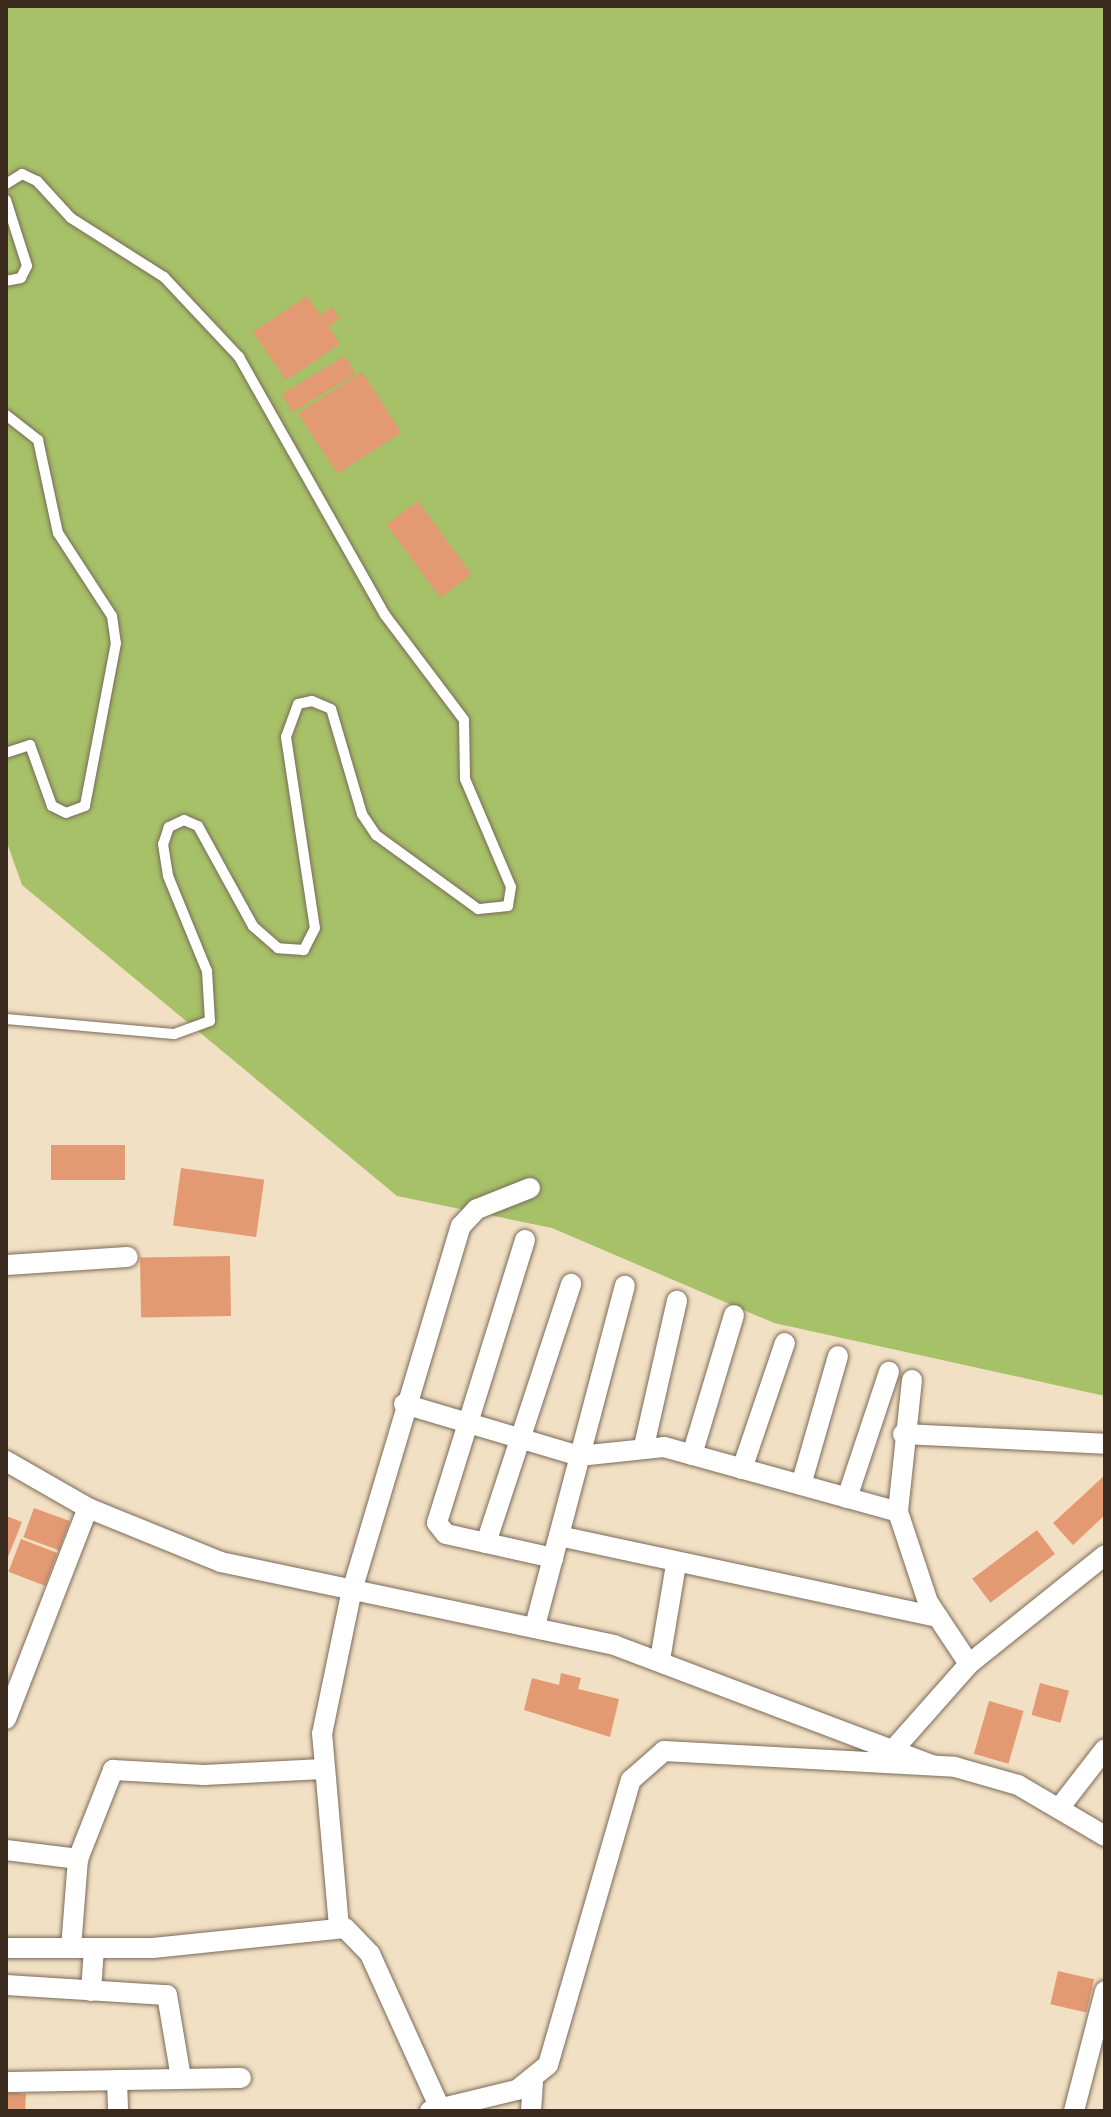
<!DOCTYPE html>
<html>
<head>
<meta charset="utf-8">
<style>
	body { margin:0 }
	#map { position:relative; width:1111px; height:2117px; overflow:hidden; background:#f2e0c4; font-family:"Playpen Sans",sans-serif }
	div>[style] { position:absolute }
	.green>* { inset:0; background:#a6c168 }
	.building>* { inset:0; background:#e39a72; transform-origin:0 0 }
	.roads { filter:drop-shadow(0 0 2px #7b6a58) drop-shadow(0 0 2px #7b6a58) }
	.lane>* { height:10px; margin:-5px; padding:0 5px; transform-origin:5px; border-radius:5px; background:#fff }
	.street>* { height:20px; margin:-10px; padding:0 10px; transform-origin:10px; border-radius:10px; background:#fff }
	span { translate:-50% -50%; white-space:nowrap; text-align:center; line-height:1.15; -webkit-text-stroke:8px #f6f6f2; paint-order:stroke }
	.frame { position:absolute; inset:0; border:8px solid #3b2a1e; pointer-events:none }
</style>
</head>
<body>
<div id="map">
	<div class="green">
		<div style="clip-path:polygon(6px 6px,1105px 6px,1105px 1396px,774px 1323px,552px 1228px,397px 1196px,22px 885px,6px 840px)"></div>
	</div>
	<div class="building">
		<div style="clip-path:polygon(307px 296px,320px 315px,332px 307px,340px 319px,328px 326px,340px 344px,286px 380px,253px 332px)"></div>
		<div style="left:345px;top:356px;width:21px;height:74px;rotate:59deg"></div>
		<div style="left:362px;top:372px;width:72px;height:76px;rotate:57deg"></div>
		<div style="left:418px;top:501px;width:91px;height:39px;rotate:54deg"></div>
		<div style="left:51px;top:1145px;width:74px;height:35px"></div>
		<div style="left:181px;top:1168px;width:84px;height:58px;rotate:8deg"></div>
		<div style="left:230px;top:1256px;width:60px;height:90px;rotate:89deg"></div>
		<div style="clip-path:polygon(1105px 1475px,1105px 1515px,1073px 1545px,1053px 1523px)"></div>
		<div style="left:34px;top:1508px;width:38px;height:31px;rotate:20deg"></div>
		<div style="clip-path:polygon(6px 1516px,22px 1522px,6px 1562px)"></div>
		<div style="left:1037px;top:1530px;width:30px;height:81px;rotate:53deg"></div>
		<div style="left:21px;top:1539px;width:39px;height:35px;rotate:21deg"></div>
		<div style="clip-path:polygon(561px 1673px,581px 1678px,578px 1689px,619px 1699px,610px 1737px,524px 1710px,532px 1678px,559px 1685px)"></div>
		<div style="left:1040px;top:1683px;width:30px;height:33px;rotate:15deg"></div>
		<div style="left:989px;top:1701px;width:36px;height:55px;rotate:16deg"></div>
		<div style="left:1058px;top:1971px;width:37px;height:34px;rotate:13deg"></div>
		<div style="clip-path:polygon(6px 2092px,26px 2094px,25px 2111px,6px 2111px)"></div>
	</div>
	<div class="roads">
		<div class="lane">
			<div style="left:6px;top:184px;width:19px;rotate:-32deg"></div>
			<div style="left:22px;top:174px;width:17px;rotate:25deg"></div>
			<div style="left:37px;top:181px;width:50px;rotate:47.4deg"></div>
			<div style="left:71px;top:218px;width:110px;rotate:32.4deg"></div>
			<div style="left:164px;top:277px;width:110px;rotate:46.8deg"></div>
			<div style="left:239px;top:357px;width:296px;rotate:60.5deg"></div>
			<div style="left:385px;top:615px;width:131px;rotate:53deg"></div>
			<div style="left:464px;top:720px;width:59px;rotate:89deg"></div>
			<div style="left:465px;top:779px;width:117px;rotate:66.9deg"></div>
			<div style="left:511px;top:887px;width:19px;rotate:99deg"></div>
			<div style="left:508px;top:906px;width:30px;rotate:174deg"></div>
			<div style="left:478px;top:909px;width:126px;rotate:-144deg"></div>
			<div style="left:376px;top:835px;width:25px;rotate:-124deg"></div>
			<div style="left:362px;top:814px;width:109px;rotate:-106.4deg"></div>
			<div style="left:331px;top:709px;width:21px;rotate:-157deg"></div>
			<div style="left:312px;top:701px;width:14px;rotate:168deg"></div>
			<div style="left:298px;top:704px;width:35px;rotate:110deg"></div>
			<div style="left:286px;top:737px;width:193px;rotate:81.4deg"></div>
			<div style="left:315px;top:928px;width:25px;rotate:117deg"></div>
			<div style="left:304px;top:950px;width:26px;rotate:-176deg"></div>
			<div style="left:278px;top:948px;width:33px;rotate:-139deg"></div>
			<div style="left:253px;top:926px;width:114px;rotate:-118.8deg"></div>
			<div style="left:198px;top:826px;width:15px;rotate:-157deg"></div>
			<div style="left:184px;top:820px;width:17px;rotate:155deg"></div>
			<div style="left:169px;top:827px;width:18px;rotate:109deg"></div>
			<div style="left:163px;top:844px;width:32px;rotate:81deg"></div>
			<div style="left:168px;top:876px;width:103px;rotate:67.7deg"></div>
			<div style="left:207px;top:971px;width:50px;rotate:86.6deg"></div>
			<div style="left:210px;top:1021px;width:38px;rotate:160deg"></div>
			<div style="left:174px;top:1034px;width:169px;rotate:-174.9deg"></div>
			<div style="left:6px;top:200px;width:69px;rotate:72.3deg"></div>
			<div style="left:27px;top:266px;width:13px;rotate:117deg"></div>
			<div style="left:21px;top:278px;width:15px;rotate:169deg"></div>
			<div style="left:6px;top:415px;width:41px;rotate:38deg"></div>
			<div style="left:38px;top:440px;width:95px;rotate:77.9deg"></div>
			<div style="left:58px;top:533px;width:99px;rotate:57deg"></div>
			<div style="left:112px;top:616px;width:27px;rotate:82deg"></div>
			<div style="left:116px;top:643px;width:166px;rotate:100.8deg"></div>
			<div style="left:85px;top:806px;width:20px;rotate:160deg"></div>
			<div style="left:66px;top:813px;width:16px;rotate:-153deg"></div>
			<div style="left:52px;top:806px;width:65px;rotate:-109.8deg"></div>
			<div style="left:30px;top:745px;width:25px;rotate:162deg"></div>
		</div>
		<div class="street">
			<div style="left:525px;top:1240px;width:296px;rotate:107.3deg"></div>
			<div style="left:437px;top:1523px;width:14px;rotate:51deg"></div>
			<div style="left:446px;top:1534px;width:110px;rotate:12.6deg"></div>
			<div style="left:6px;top:1265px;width:122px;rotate:-3.8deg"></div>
			<div style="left:912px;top:1380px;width:133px;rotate:96.1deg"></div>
			<div style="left:898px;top:1512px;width:95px;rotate:71.6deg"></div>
			<div style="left:928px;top:1602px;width:74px;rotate:56.5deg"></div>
			<div style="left:404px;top:1404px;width:183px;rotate:16.5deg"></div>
			<div style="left:579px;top:1456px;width:85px;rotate:-6deg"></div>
			<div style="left:664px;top:1447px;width:243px;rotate:15.5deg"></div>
			<div style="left:903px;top:1434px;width:202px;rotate:2.8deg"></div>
			<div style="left:644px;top:1446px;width:149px;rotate:-77.2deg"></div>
			<div style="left:692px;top:1455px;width:146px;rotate:-73.3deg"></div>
			<div style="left:6px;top:1461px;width:95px;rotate:29.8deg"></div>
			<div style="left:88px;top:1508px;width:144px;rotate:22.1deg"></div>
			<div style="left:221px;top:1562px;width:402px;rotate:11.9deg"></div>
			<div style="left:614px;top:1645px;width:340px;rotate:20.7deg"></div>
			<div style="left:742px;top:1469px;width:133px;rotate:-71.2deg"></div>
			<div style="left:801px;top:1485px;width:134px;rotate:-74deg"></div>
			<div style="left:847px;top:1498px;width:133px;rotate:-71.6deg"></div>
			<div style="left:559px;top:1536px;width:388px;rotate:12.1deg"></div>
			<div style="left:486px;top:1543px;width:273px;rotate:-71.8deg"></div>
			<div style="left:535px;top:1626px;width:352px;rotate:-75.2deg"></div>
			<div style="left:660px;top:1660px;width:97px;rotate:-80.5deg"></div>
			<div style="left:6px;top:1719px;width:226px;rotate:-68.8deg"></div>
			<div style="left:893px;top:1750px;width:115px;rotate:-48.5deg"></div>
			<div style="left:969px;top:1664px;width:174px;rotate:-38.7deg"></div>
			<div style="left:1060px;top:1807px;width:73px;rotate:-52.2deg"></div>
			<div style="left:6px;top:1850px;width:73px;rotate:7.1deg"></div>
			<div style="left:339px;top:1927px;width:194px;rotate:-95deg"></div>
			<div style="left:322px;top:1734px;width:143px;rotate:-78.3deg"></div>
			<div style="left:351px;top:1594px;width:384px;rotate:-73.4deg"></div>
			<div style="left:461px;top:1226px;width:23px;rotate:-47deg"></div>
			<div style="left:477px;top:1209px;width:57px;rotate:-21.6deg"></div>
			<div style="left:6px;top:1948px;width:147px"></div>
			<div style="left:153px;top:1948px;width:193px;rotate:-5.9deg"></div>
			<div style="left:345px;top:1928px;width:36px;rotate:46deg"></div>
			<div style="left:370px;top:1954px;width:169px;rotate:65.6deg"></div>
			<div style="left:71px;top:1948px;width:89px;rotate:-85.5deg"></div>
			<div style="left:78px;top:1859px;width:96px;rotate:-68.5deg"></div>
			<div style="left:113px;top:1770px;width:91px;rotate:3.1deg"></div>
			<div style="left:204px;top:1775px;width:119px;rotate:-2.9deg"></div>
			<div style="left:6px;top:1985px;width:161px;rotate:3.6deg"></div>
			<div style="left:167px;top:1995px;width:84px;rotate:80.4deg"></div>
			<div style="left:91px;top:1991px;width:43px;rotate:-86deg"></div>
			<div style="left:117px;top:2080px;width:31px;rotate:88deg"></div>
			<div style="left:6px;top:2082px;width:235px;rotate:-1deg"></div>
			<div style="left:430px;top:2111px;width:89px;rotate:-13.6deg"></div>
			<div style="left:517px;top:2090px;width:40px;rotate:-39deg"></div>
			<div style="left:548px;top:2065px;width:297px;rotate:-73.8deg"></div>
			<div style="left:631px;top:1780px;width:44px;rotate:-41.3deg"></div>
			<div style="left:664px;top:1751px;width:291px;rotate:3.1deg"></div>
			<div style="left:955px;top:1767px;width:66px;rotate:15.9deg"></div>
			<div style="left:1018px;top:1785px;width:101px;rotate:30.4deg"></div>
			<div style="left:531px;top:2111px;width:28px;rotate:-86deg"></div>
			<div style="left:1074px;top:2111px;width:124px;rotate:-75.5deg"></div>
		</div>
	</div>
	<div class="frame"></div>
</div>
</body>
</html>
